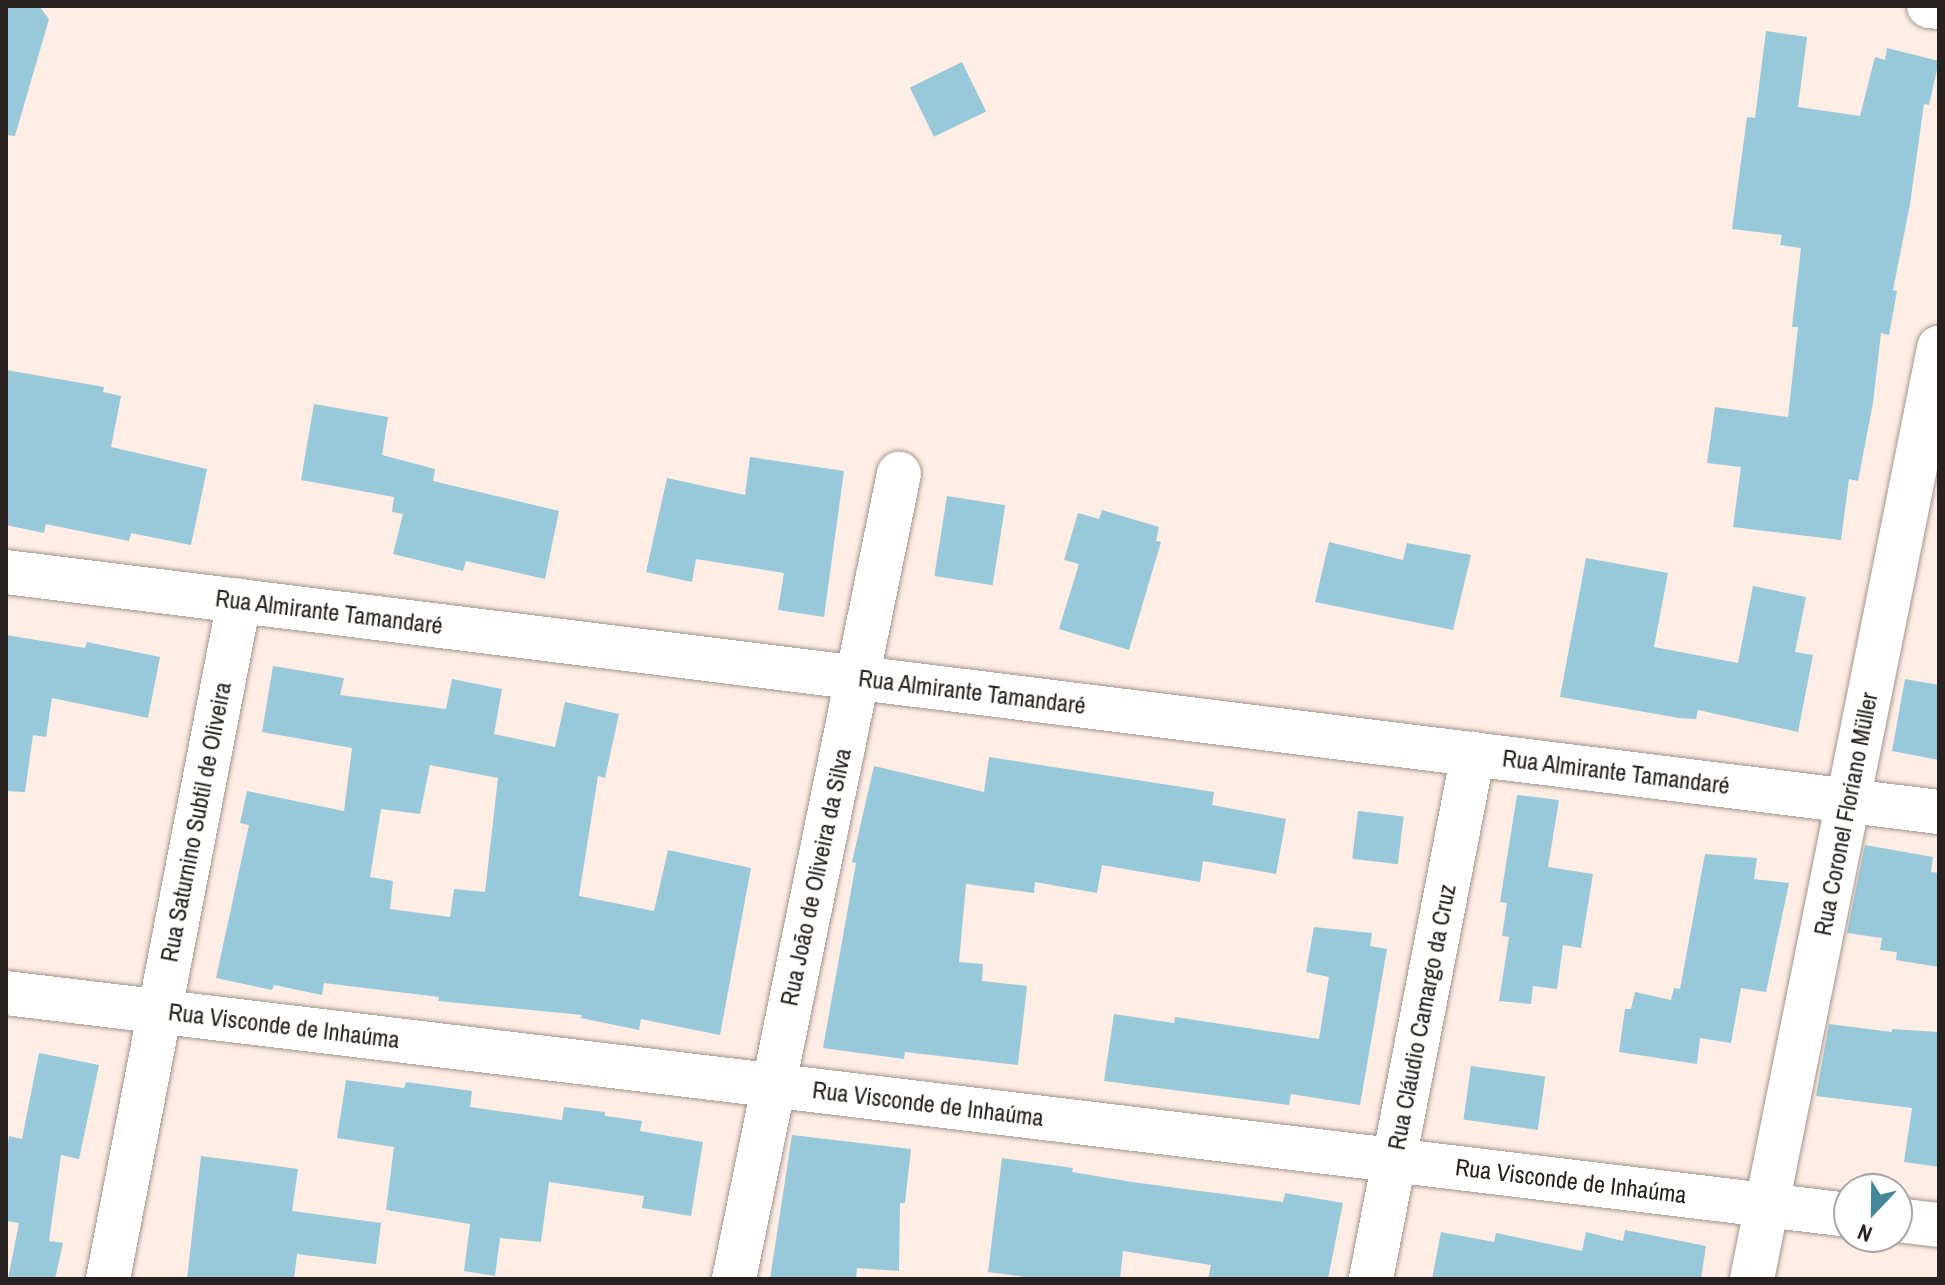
<!DOCTYPE html>
<html>
<head>
<meta charset="utf-8">
<style>
	body { margin:0 }
	#map { position:relative; width:1945px; height:1285px; overflow:hidden; background:#fdede5; font-family:"Archivo Narrow",sans-serif }
	div>[style] { position:absolute }
	.building>* { inset:0; background:#97c9da; transform-origin:0 0 }
	.roads { filter:drop-shadow(0 0 2px #a2948c) drop-shadow(0 0 2px #a2948c) }
	.street>* { height:44px; margin:-22px; padding:0 22px; transform-origin:22px; border-radius:22px; background:#fff }
	span { translate:-50% -50%; white-space:nowrap; text-align:center; line-height:1.15; -webkit-text-stroke:6px #fff; paint-order:stroke }
	.street-label { font-size:24px; color:#27221f }
	.frame { position:absolute; inset:0; border:8px solid #27221f; pointer-events:none }
	.north { position:absolute; left:1833px; top:1173px; width:80px; height:80px; box-sizing:border-box; background:#fff; border:2px solid #a9a7a5; border-radius:50%; rotate:202deg; font-size:22px; font-weight:700; line-height:32px; text-align:center; color:#27221f }
	.north::after { content:''; display:block; margin:auto; width:28px; height:36px; background:#46869a; clip-path:polygon(50% 0,100% 100%,50% 72%,0 100%) }
</style>
</head>
<body>
<div id="map">
	<div class="building">
		<div style="clip-path:polygon(6px 6px,39px 6px,49px 19px,15px 136px,6px 135px)"></div>
		<div style="clip-path:polygon(1766px 31px,1807px 37px,1798px 107px,1860px 116px,1875px 57px,1885px 60px,1887px 48px,1939px 61px,1929px 105px,1924px 104px,1910px 204px,1893px 290px,1897px 291px,1889px 335px,1881px 333px,1873px 403px,1858px 481px,1849px 479px,1841px 540px,1733px 527px,1741px 467px,1707px 463px,1715px 407px,1788px 417px,1798px 327px,1792px 327px,1801px 248px,1780px 245px,1782px 235px,1732px 229px,1747px 117px,1755px 118px)"></div>
		<div style="left:962px;top:62px;width:55px;height:58px;rotate:64deg"></div>
		<div style="clip-path:polygon(6px 370px,104px 387px,103px 392px,121px 396px,111px 447px,207px 469px,191px 545px,131px 533px,129px 541px,46px 524px,44px 533px,6px 525px)"></div>
		<div style="clip-path:polygon(314px 404px,388px 417px,382px 455px,435px 469px,433px 481px,559px 511px,545px 579px,466px 561px,463px 571px,393px 554px,403px 514px,392px 512px,394px 497px,301px 480px)"></div>
		<div style="clip-path:polygon(750px 457px,844px 471px,824px 617px,778px 610px,784px 573px,696px 559px,692px 582px,646px 572px,667px 478px,745px 495px)"></div>
		<div style="left:947px;top:496px;width:59px;height:81px;rotate:9deg"></div>
		<div style="clip-path:polygon(1102px 510px,1159px 527px,1156px 541px,1161px 542px,1129px 650px,1059px 629px,1079px 564px,1064px 560px,1078px 513px,1099px 519px)"></div>
		<div style="clip-path:polygon(1329px 542px,1403px 560px,1407px 543px,1471px 555px,1453px 630px,1315px 602px)"></div>
		<div style="clip-path:polygon(1586px 558px,1668px 573px,1654px 647px,1738px 663px,1753px 586px,1806px 597px,1795px 652px,1813px 655px,1798px 732px,1698px 710px,1696px 719px,1679px 718px,1560px 697px)"></div>
		<div style="clip-path:polygon(6px 635px,85px 648px,87px 642px,160px 657px,148px 718px,52px 698px,46px 737px,33px 735px,25px 792px,6px 791px)"></div>
		<div style="clip-path:polygon(evenodd,273px 666px,344px 678px,340px 695px,446px 709px,452px 679px,502px 689px,494px 734px,555px 747px,565px 702px,619px 714px,605px 778px,598px 776px,579px 896px,654px 911px,668px 850px,751px 868px,720px 1035px,641px 1019px,639px 1030px,581px 1018px,582px 1015px,438px 1001px,439px 997px,324px 983px,322px 995px,274px 985px,272px 990px,216px 978px,249px 825px,240px 823px,247px 791px,344px 811px,352px 748px,262px 732px,273px 666px,430px 765px,498px 778px,485px 892px,454px 889px,450px 917px,390px 909px,393px 881px,370px 877px,381px 809px,420px 814px,430px 765px)"></div>
		<div style="clip-path:polygon(1905px 679px,1939px 685px,1939px 760px,1892px 751px)"></div>
		<div style="clip-path:polygon(989px 757px,1214px 792px,1212px 805px,1286px 819px,1276px 874px,1203px 861px,1200px 882px,1102px 865px,1097px 893px,1035px 882px,1034px 893px,966px 884px,959px 962px,983px 964px,982px 981px,1027px 986px,1018px 1065px,905px 1052px,904px 1059px,823px 1048px,856px 863px,852px 862px,874px 766px,984px 792px)"></div>
		<div style="clip-path:polygon(1517px 795px,1559px 800px,1548px 867px,1593px 874px,1581px 948px,1563px 945px,1557px 989px,1533px 986px,1531px 1004px,1499px 1001px,1509px 937px,1502px 936px,1507px 903px,1500px 902px)"></div>
		<div style="left:1358px;top:811px;width:46px;height:48px;rotate:7deg"></div>
		<div style="clip-path:polygon(1865px 845px,1933px 857px,1931px 872px,1939px 873px,1939px 967px,1896px 960px,1897px 952px,1880px 950px,1882px 938px,1847px 933px)"></div>
		<div style="clip-path:polygon(1705px 854px,1757px 858px,1754px 879px,1789px 883px,1766px 992px,1741px 988px,1731px 1043px,1700px 1038px,1697px 1064px,1619px 1052px,1625px 1009px,1631px 1009px,1635px 992px,1671px 1000px,1674px 988px,1680px 989px)"></div>
		<div style="clip-path:polygon(1314px 927px,1372px 933px,1370px 946px,1387px 949px,1360px 1105px,1291px 1094px,1289px 1105px,1104px 1081px,1114px 1014px,1174px 1023px,1175px 1017px,1319px 1039px,1329px 977px,1306px 972px)"></div>
		<div style="clip-path:polygon(1829px 1024px,1892px 1032px,1892px 1029px,1939px 1032px,1939px 1167px,1904px 1162px,1912px 1108px,1816px 1096px)"></div>
		<div style="clip-path:polygon(39px 1053px,99px 1065px,79px 1159px,61px 1155px,49px 1241px,63px 1243px,55px 1279px,8px 1279px,19px 1223px,6px 1221px,6px 1160px,9px 1136px,22px 1139px)"></div>
		<div style="left:1471px;top:1066px;width:75px;height:54px;rotate:8deg"></div>
		<div style="clip-path:polygon(346px 1080px,404px 1088px,406px 1082px,472px 1091px,470px 1107px,562px 1120px,564px 1107px,605px 1112px,605px 1116px,642px 1121px,640px 1131px,703px 1142px,691px 1216px,642px 1208px,644px 1196px,549px 1182px,541px 1242px,500px 1238px,495px 1276px,464px 1271px,470px 1224px,386px 1210px,394px 1147px,337px 1138px)"></div>
		<div style="clip-path:polygon(792px 1135px,911px 1149px,905px 1203px,900px 1203px,899px 1271px,857px 1268px,856px 1279px,770px 1279px)"></div>
		<div style="clip-path:polygon(201px 1156px,298px 1169px,292px 1211px,381px 1223px,376px 1264px,297px 1254px,294px 1279px,187px 1279px)"></div>
		<div style="clip-path:polygon(1002px 1158px,1073px 1168px,1072px 1172px,1132px 1182px,1283px 1202px,1285px 1193px,1343px 1203px,1328px 1279px,1208px 1279px,1211px 1265px,1123px 1251px,1120px 1279px,1039px 1279px,988px 1272px)"></div>
		<div style="clip-path:polygon(1625px 1230px,1706px 1246px,1701px 1279px,1432px 1279px,1441px 1232px,1494px 1242px,1496px 1233px,1582px 1251px,1586px 1232px,1623px 1241px)"></div>
	</div>
	<div class="roads">
		<div class="street">
			<div style="left:1929px;top:6px;width:10px;rotate:6deg"></div>
			<div style="left:6px;top:572px;width:1948px;rotate:7.08deg"></div>
			<div style="left:6px;top:993px;width:1856px;rotate:6.87deg"></div>
			<div style="left:1897px;top:1220px;width:42px;rotate:6.8deg"></div>
			<div style="left:108px;top:1279px;width:691px;rotate:-79.06deg"></div>
			<div style="left:734px;top:1279px;width:822px;rotate:-78.42deg"></div>
			<div style="left:1371px;top:1279px;width:535px;rotate:-79.01deg"></div>
			<div style="left:1752px;top:1279px;width:950px;rotate:-78.64deg"></div>
		</div>
	</div>
	<div class="street-label">
		<span style="left:329px;top:612px;rotate:7deg">Rua Almirante Tamandaré</span>
		<span style="left:972px;top:692px;rotate:7deg">Rua Almirante Tamandaré</span>
		<span style="left:1616px;top:772px;rotate:7deg">Rua Almirante Tamandaré</span>
		<span style="left:1846px;top:814px;rotate:-79deg">Rua Coronel Floriano Müller</span>
		<span style="left:196px;top:822px;rotate:-79deg">Rua Saturnino Subtil de Oliveira</span>
		<span style="left:816px;top:877px;rotate:-78deg">Rua João de Oliveira da Silva</span>
		<span style="left:1422px;top:1017px;rotate:-79deg">Rua Cláudio Camargo da Cruz</span>
		<span style="left:284px;top:1026px;rotate:7deg">Rua Visconde de Inhaúma</span>
		<span style="left:928px;top:1104px;rotate:7deg">Rua Visconde de Inhaúma</span>
		<span style="left:1571px;top:1181px;rotate:7deg">Rua Visconde de Inhaúma</span>
	</div>
	<div class="frame"></div>
	<div class="north">N</div>
</div>
</body>
</html>
